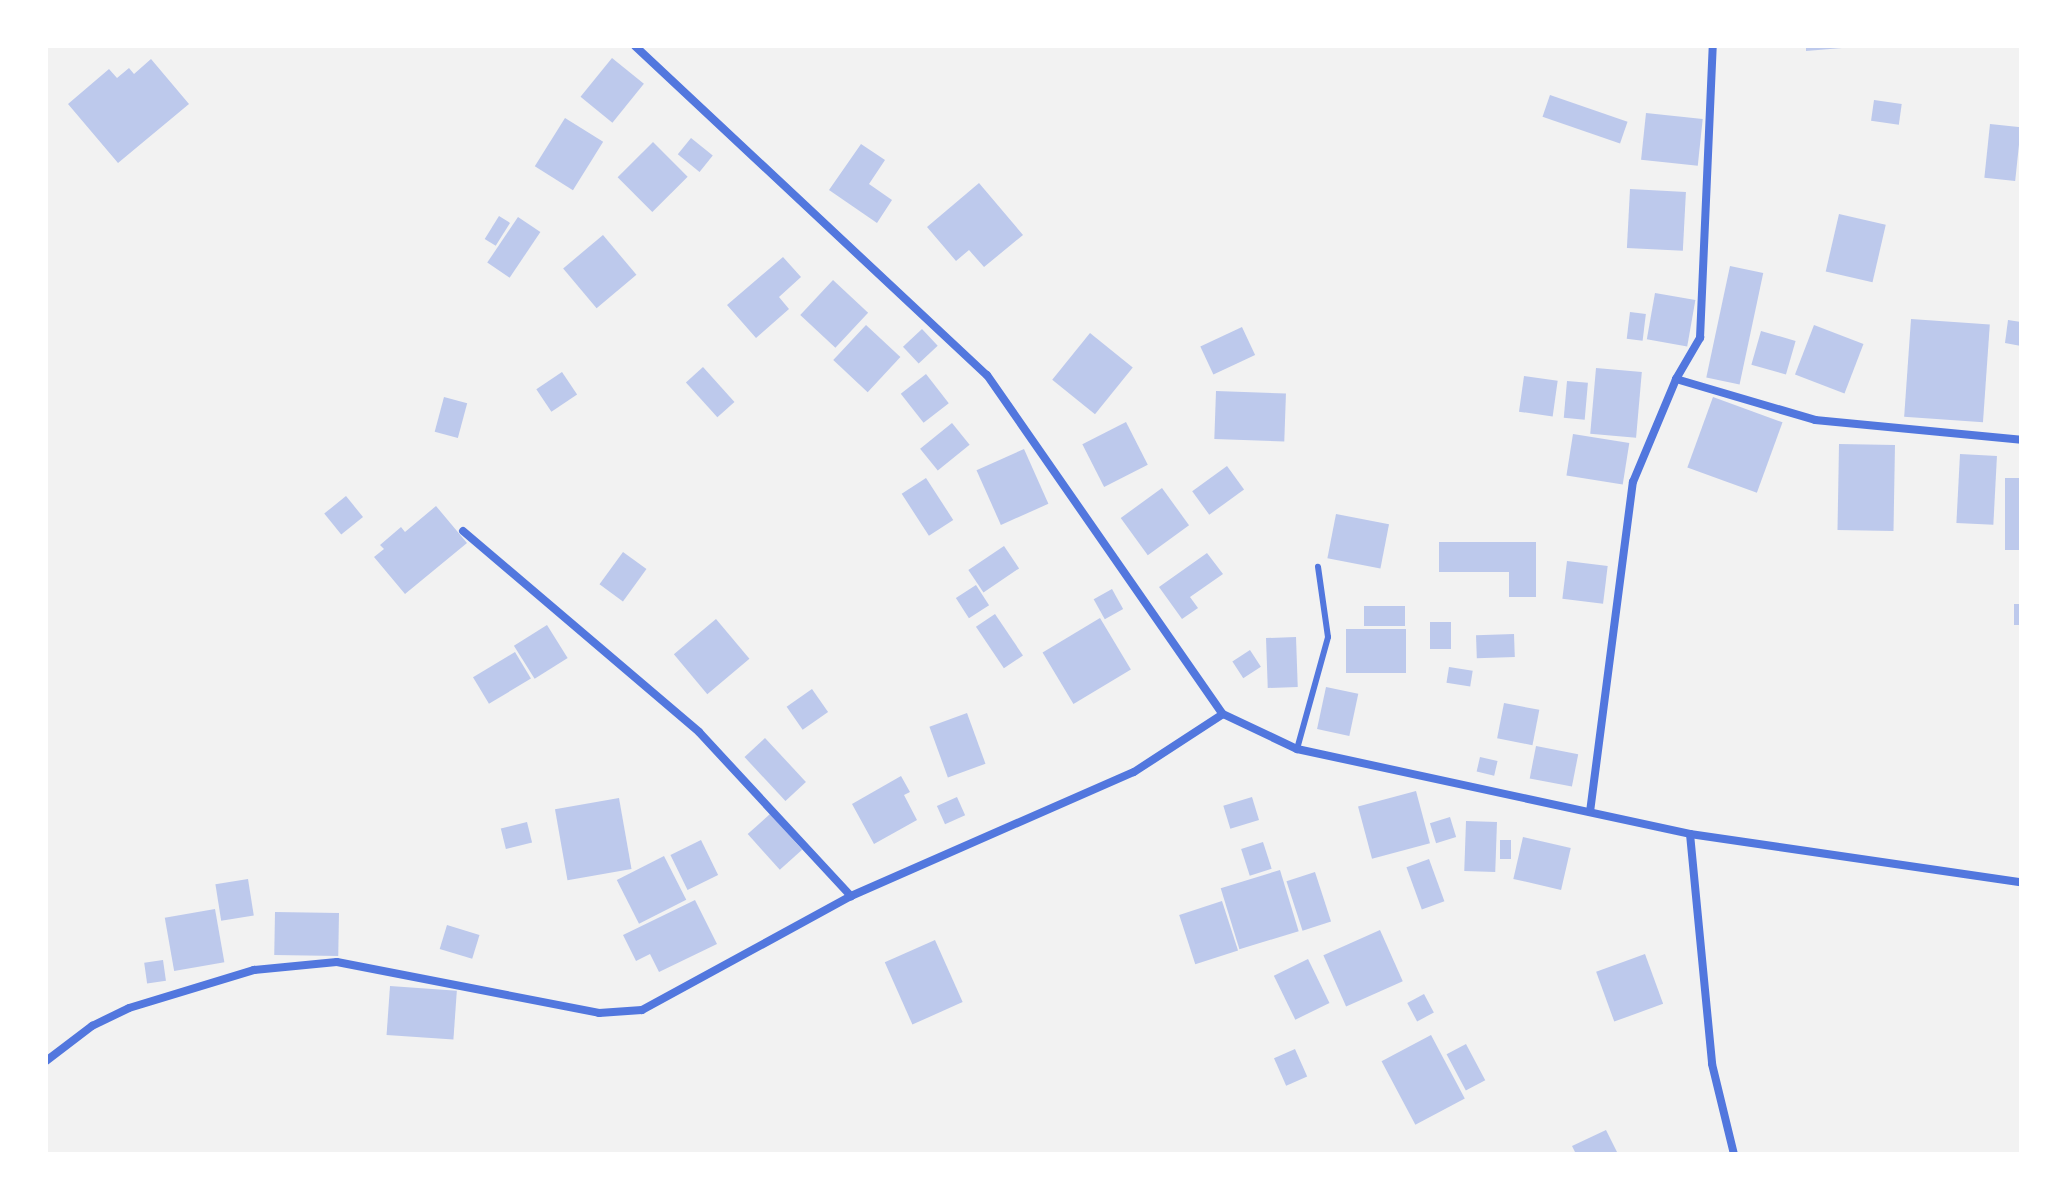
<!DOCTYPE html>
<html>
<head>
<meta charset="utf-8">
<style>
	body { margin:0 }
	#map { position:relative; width:2067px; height:1200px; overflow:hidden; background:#f2f2f2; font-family:"Titillium Web",sans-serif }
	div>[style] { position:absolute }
	.building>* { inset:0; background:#bdc9ec; transform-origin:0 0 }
	.service>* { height:6px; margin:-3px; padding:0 3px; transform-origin:3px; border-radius:3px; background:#5277de }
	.minor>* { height:8px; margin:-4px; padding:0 4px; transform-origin:4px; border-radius:4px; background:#5277de }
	span { translate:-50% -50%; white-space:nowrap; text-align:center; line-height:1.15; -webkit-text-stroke:6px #fff; paint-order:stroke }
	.frame { position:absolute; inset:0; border:48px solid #fff; pointer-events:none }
</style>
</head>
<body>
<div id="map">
	<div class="building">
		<div style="clip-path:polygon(1806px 46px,1842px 46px,1842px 48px,1806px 51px)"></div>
		<div style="left:612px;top:58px;width:41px;height:50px;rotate:39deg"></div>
		<div style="clip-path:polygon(151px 59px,189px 104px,118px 163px,68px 104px,109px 69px,117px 78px,129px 68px,134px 74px)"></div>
		<div style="left:1550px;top:95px;width:82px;height:23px;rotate:19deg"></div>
		<div style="left:1874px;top:100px;width:28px;height:21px;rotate:8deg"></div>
		<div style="left:1646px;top:113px;width:57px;height:47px;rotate:6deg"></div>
		<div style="left:565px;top:118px;width:45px;height:57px;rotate:32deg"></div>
		<div style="left:1990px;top:124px;width:31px;height:54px;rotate:6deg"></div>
		<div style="left:691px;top:138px;width:28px;height:21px;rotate:39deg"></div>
		<div style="left:653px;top:142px;width:49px;height:50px;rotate:45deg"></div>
		<div style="clip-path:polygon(861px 144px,885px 160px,869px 184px,892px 200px,877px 223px,829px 190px)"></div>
		<div style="clip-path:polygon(979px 183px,1023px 235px,984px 267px,969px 250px,956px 261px,927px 227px)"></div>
		<div style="left:1630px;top:189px;width:56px;height:59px;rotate:3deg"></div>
		<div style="left:1839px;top:214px;width:48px;height:59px;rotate:13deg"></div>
		<div style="left:499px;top:216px;width:13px;height:27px;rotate:32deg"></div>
		<div style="left:518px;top:217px;width:27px;height:55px;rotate:34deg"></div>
		<div style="left:603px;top:235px;width:52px;height:52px;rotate:50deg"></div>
		<div style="clip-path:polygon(783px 257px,801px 277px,779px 297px,789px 309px,756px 338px,727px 305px)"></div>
		<div style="left:1730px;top:266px;width:34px;height:114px;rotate:12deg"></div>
		<div style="left:833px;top:280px;width:48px;height:48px;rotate:43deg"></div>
		<div style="left:1655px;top:293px;width:41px;height:47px;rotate:10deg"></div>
		<div style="left:1630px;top:312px;width:16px;height:27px;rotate:7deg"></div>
		<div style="left:1911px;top:319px;width:79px;height:98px;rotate:4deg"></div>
		<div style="clip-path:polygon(2008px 320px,2021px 322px,2021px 346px,2005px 343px)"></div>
		<div style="left:866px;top:325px;width:47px;height:48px;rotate:43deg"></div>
		<div style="left:1814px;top:325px;width:53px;height:53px;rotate:21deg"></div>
		<div style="left:1242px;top:327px;width:31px;height:46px;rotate:65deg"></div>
		<div style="left:922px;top:329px;width:23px;height:26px;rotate:47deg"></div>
		<div style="left:1761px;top:331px;width:36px;height:35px;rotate:16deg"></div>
		<div style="left:1090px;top:333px;width:55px;height:60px;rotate:39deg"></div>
		<div style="left:703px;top:367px;width:47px;height:23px;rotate:48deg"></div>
		<div style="left:1596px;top:368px;width:46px;height:66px;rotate:5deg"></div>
		<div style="left:562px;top:372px;width:27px;height:31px;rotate:56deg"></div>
		<div style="left:926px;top:374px;width:37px;height:32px;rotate:52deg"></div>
		<div style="left:1524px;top:376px;width:34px;height:36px;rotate:8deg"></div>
		<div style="left:1567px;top:381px;width:21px;height:37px;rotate:5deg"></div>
		<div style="left:1216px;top:391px;width:70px;height:48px;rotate:2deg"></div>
		<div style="left:444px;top:397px;width:24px;height:36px;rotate:15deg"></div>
		<div style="left:1713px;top:397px;width:74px;height:75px;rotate:20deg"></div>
		<div style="left:1126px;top:422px;width:48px;height:49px;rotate:63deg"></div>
		<div style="left:952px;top:423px;width:28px;height:41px;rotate:51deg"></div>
		<div style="left:1573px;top:434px;width:57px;height:42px;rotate:9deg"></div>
		<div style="left:1839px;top:444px;width:56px;height:86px;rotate:1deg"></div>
		<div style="left:1024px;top:449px;width:60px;height:52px;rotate:66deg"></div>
		<div style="left:1960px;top:454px;width:37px;height:69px;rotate:3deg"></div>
		<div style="left:1227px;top:466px;width:29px;height:43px;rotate:54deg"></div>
		<div style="left:926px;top:478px;width:50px;height:29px;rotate:57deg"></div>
		<div style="left:2005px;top:478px;width:16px;height:72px"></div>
		<div style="left:1162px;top:488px;width:46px;height:51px;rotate:54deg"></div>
		<div style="left:346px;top:496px;width:27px;height:28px;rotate:51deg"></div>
		<div style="clip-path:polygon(436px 506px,467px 543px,405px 594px,374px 557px,384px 549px,380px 545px,401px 527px,405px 532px)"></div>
		<div style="left:1336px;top:514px;width:54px;height:45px;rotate:11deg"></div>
		<div style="clip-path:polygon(1439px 542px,1536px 542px,1536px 597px,1509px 597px,1509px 572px,1439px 572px)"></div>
		<div style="left:1004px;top:546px;width:27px;height:43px;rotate:56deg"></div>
		<div style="left:623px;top:552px;width:29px;height:40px;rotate:36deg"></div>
		<div style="clip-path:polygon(1207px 553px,1223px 574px,1190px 597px,1198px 608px,1182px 619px,1159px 587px)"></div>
		<div style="left:1567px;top:561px;width:41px;height:38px;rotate:7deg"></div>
		<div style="left:976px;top:585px;width:24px;height:24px;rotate:57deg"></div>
		<div style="left:1112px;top:589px;width:23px;height:21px;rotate:61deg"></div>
		<div style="left:2014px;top:604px;width:7px;height:21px"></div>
		<div style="left:1364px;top:606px;width:41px;height:20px"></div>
		<div style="left:995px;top:614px;width:50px;height:23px;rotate:56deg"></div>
		<div style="left:1100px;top:618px;width:60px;height:67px;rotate:59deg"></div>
		<div style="left:716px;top:619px;width:52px;height:55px;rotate:50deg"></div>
		<div style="left:1430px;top:622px;width:21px;height:27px"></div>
		<div style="left:547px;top:625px;width:39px;height:39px;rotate:58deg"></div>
		<div style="left:1406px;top:629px;width:44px;height:60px;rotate:90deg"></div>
		<div style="left:1514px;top:634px;width:23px;height:38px;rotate:88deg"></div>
		<div style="left:1296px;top:637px;width:50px;height:30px;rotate:88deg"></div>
		<div style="left:1250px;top:650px;width:20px;height:21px;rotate:57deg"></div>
		<div style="left:515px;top:652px;width:31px;height:49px;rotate:59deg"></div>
		<div style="left:1449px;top:667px;width:24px;height:16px;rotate:9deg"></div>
		<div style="left:1326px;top:687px;width:33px;height:43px;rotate:12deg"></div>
		<div style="left:812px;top:689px;width:28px;height:31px;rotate:55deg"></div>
		<div style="left:1504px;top:703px;width:36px;height:36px;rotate:11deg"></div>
		<div style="left:967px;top:713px;width:54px;height:40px;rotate:70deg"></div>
		<div style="left:765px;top:738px;width:60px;height:28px;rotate:47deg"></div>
		<div style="left:1536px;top:746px;width:43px;height:33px;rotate:11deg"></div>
		<div style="left:1480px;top:757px;width:18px;height:15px;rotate:13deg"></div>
		<div style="clip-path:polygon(901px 776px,910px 792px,904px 795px,917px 820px,874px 844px,852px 804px)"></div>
		<div style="left:1416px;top:791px;width:54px;height:60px;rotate:75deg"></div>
		<div style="left:957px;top:797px;width:20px;height:22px;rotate:66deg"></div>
		<div style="left:1252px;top:797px;width:24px;height:30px;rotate:73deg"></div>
		<div style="left:619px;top:798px;width:72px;height:65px;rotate:80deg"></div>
		<div style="left:770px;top:814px;width:48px;height:30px;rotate:48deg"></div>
		<div style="left:1450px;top:817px;width:21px;height:21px;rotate:73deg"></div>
		<div style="left:1466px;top:821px;width:31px;height:50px;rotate:2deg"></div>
		<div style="left:527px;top:822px;width:21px;height:27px;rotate:76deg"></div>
		<div style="left:1523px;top:837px;width:49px;height:43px;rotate:13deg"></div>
		<div style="left:701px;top:840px;width:39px;height:34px;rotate:64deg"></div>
		<div style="left:1500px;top:840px;width:11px;height:19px"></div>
		<div style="left:1263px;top:842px;width:28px;height:23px;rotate:72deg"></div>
		<div style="left:664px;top:856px;width:49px;height:53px;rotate:63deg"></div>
		<div style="left:1429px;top:859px;width:45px;height:24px;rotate:70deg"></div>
		<div style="left:1280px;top:870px;width:64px;height:62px;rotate:73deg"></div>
		<div style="left:1315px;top:872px;width:52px;height:30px;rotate:72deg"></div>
		<div style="left:248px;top:879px;width:37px;height:33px;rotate:81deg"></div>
		<div style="clip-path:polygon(695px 900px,717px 944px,659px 972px,650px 954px,636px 961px,623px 935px)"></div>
		<div style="left:1222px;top:901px;width:52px;height:45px;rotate:72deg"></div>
		<div style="left:215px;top:909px;width:54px;height:51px;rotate:80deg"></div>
		<div style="left:275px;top:912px;width:64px;height:43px;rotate:1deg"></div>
		<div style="left:447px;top:925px;width:34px;height:25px;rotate:17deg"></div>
		<div style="left:1380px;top:930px;width:56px;height:62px;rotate:66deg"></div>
		<div style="left:935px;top:940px;width:68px;height:55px;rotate:66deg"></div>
		<div style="left:1645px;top:954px;width:53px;height:52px;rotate:70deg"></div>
		<div style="left:1308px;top:959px;width:49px;height:38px;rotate:64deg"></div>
		<div style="left:163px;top:960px;width:21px;height:19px;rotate:82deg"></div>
		<div style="left:390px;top:986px;width:67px;height:49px;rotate:4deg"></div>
		<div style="left:1424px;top:994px;width:21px;height:19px;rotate:62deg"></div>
		<div style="left:1431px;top:1035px;width:72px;height:56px;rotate:62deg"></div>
		<div style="left:1466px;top:1044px;width:41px;height:22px;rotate:62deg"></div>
		<div style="left:1295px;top:1049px;width:30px;height:23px;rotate:66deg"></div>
		<div style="clip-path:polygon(1606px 1130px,1618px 1154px,1576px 1154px,1572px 1146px)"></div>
	</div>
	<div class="service">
		<div style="left:1297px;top:749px;width:116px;rotate:-74.5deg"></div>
		<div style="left:1328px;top:637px;width:71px;rotate:-98.1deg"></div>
	</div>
	<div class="minor">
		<div style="left:635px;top:46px;width:482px;rotate:43.1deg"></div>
		<div style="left:987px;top:375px;width:413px;rotate:55.2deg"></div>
		<div style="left:1223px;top:714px;width:82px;rotate:25.3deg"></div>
		<div style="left:1297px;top:749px;width:402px;rotate:12.2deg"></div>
		<div style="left:1690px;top:834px;width:334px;rotate:8.3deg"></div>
		<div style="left:1676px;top:379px;width:145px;rotate:16.4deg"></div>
		<div style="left:1815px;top:420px;width:207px;rotate:5.5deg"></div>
		<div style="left:463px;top:531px;width:310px;rotate:40.4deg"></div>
		<div style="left:699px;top:732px;width:224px;rotate:47.2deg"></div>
		<div style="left:1590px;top:812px;width:333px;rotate:-82.6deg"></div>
		<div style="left:1633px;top:482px;width:112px;rotate:-67.3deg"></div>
		<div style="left:1676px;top:379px;width:48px;rotate:-59.7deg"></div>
		<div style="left:1700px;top:338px;width:292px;rotate:-87.5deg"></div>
		<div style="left:1690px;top:834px;width:231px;rotate:84.5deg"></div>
		<div style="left:1712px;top:1064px;width:93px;rotate:76.3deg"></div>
		<div style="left:46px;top:1061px;width:58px;rotate:-37.3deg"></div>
		<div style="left:92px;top:1026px;width:41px;rotate:-25.9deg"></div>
		<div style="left:129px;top:1008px;width:131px;rotate:-16.9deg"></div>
		<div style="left:254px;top:970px;width:83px;rotate:-5.5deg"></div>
		<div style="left:337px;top:962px;width:267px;rotate:11deg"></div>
		<div style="left:599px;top:1013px;width:43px;rotate:-4deg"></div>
		<div style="left:642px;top:1010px;width:238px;rotate:-28.6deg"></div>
		<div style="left:851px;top:896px;width:309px;rotate:-23.7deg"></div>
		<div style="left:1134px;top:772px;width:106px;rotate:-33.1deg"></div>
	</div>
	<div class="frame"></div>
</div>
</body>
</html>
